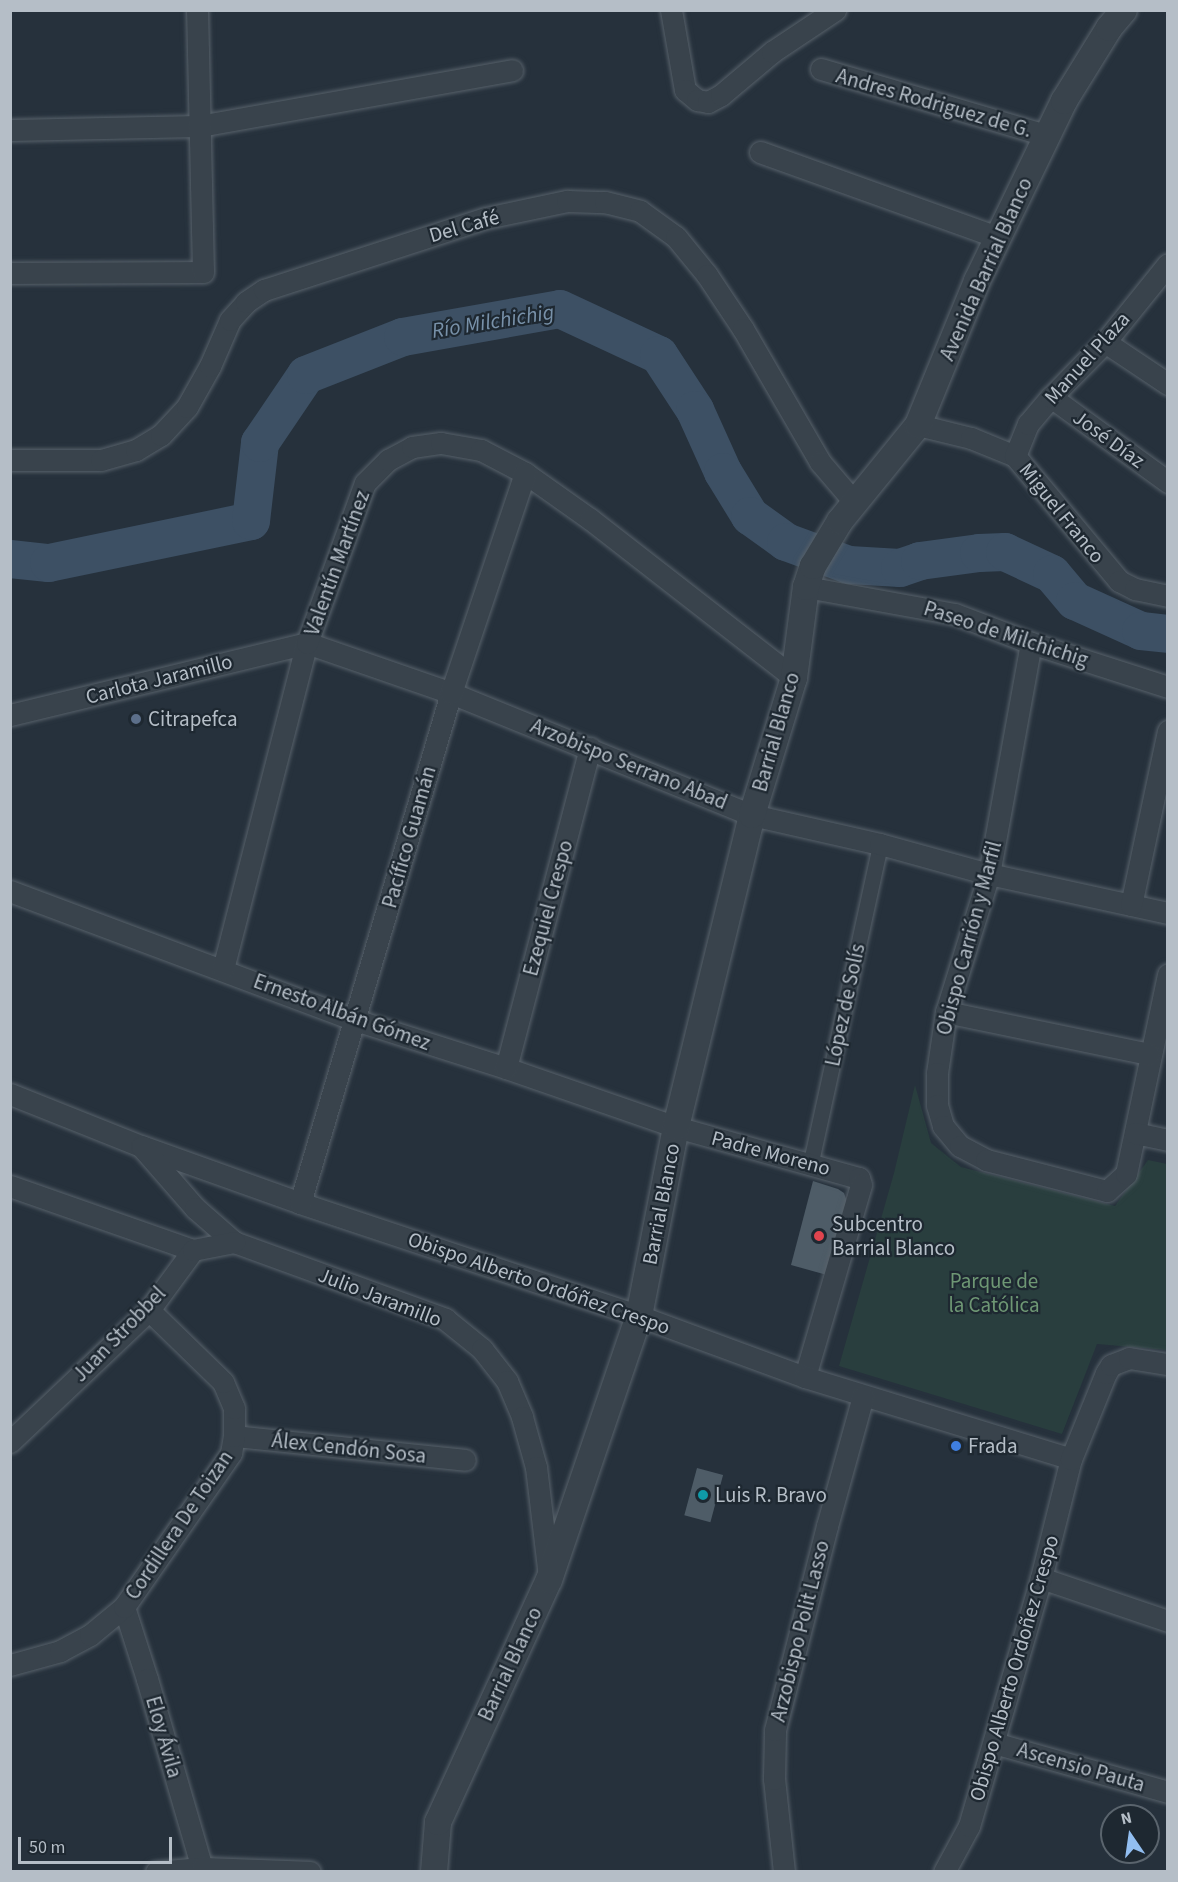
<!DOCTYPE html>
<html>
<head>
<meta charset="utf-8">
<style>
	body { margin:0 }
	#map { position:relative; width:1178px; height:1882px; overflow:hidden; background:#26313c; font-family:"Source Sans 3",sans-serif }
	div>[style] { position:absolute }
	.green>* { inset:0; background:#293e3e }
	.river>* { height:38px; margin:-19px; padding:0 19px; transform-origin:19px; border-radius:19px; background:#3d5064 }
	.building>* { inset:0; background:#4e5c67; transform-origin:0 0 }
	.roads { filter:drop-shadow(0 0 2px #57616a) drop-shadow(0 0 2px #57616a) }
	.pedestrian>* { height:15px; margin:-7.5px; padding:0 7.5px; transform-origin:7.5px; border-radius:7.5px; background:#39434c }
	.minor>* { height:21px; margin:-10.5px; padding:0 10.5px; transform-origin:10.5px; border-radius:10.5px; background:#39434c }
	.tertiary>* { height:26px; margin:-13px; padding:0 13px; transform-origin:13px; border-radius:13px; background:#39434c }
	.dots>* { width:16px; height:16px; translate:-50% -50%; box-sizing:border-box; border:3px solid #1e2831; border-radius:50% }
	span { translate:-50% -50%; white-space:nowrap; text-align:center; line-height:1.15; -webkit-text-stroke:4.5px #1e2831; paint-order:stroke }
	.street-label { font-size:21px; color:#b5bec7 }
	.poi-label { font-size:21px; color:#b5bec7 }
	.left { translate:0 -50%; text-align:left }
	.park-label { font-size:21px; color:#6e9774 }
	.water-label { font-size:22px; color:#7891a9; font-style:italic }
	.frame { position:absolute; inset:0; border:12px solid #b5bec7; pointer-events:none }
	.north { position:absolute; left:1100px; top:1804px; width:60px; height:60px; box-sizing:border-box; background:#1e2831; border:2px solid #5a646d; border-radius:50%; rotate:347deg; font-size:16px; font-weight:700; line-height:24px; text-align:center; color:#b5bec7 }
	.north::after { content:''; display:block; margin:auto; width:21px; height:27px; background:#92bef0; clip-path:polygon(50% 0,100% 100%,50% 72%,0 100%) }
	.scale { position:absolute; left:18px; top:1837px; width:154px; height:27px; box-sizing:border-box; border:3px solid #b5bec7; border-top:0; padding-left:8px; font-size:18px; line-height:21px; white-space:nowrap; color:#b5bec7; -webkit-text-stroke:4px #1e2831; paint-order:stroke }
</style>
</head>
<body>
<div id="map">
	<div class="green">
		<div style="clip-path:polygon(915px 1085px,931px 1143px,961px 1167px,1115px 1206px,1148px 1160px,1167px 1164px,1167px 1350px,1097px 1344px,1062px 1434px,839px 1366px,894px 1173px)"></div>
	</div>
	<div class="river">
		<div style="left:10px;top:559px;width:39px;rotate:6deg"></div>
		<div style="left:49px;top:563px;width:206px;rotate:-11.7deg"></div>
		<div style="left:251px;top:521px;width:79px;rotate:-83.4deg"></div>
		<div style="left:260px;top:443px;width:82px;rotate:-55.9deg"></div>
		<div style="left:306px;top:375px;width:104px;rotate:-21.4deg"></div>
		<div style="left:403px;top:337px;width:159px;rotate:-10.1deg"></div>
		<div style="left:560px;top:309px;width:109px;rotate:24.9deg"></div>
		<div style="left:659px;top:355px;width:66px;rotate:56.8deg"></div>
		<div style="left:695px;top:410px;width:68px;rotate:65.7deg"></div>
		<div style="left:723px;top:472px;width:52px;rotate:58.5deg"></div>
		<div style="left:750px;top:516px;width:44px;rotate:35.8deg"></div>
		<div style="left:786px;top:542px;width:67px;rotate:20.1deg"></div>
		<div style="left:849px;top:565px;width:51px;rotate:3.4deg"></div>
		<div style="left:900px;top:568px;width:21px;rotate:-19deg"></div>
		<div style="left:920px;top:561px;width:60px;rotate:-7.7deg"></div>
		<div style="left:979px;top:553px;width:26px;rotate:-2deg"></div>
		<div style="left:1005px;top:552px;width:52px;rotate:25.1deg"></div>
		<div style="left:1052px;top:574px;width:35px;rotate:50deg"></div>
		<div style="left:1075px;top:601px;width:72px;rotate:24.4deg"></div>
		<div style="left:1141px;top:631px;width:27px;rotate:6deg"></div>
	</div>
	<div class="building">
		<div style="clip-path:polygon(813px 1181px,838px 1189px,844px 1193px,847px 1202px,827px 1275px,791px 1265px)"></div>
		<div style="left:697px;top:1468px;width:27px;height:49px;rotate:15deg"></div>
	</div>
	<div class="roads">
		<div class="pedestrian">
			<div style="left:810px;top:1166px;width:330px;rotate:-77.7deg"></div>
		</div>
		<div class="minor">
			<div style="left:671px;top:10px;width:81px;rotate:80.1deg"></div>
			<div style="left:685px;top:90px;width:16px;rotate:40deg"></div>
			<div style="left:697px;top:100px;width:11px;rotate:10deg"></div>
			<div style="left:708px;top:102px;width:15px;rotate:-28deg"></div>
			<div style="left:721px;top:95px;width:67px;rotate:-40.1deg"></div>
			<div style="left:772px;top:52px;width:76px;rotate:-33.7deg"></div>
			<div style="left:821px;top:69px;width:237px;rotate:16.4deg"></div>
			<div style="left:10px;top:130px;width:189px;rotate:-1.2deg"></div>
			<div style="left:199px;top:126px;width:318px;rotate:-10.1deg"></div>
			<div style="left:760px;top:152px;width:253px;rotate:19.7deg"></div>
			<div style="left:10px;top:273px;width:193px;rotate:-0.3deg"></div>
			<div style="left:203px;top:272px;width:262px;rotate:-91.3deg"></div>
			<div style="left:1105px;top:342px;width:76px;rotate:33.7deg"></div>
			<div style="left:1051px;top:397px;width:145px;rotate:36deg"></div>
			<div style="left:918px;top:425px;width:55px;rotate:13.8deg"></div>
			<div style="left:971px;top:438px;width:48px;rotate:22.2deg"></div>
			<div style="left:1015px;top:456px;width:163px;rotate:50.2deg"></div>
			<div style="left:1119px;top:581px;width:18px;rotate:27deg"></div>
			<div style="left:1135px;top:589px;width:34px;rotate:12deg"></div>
			<div style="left:1015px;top:456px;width:35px;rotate:-68deg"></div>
			<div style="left:1028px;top:424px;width:35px;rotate:-50deg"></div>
			<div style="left:1051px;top:397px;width:77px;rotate:-45.5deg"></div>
			<div style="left:1105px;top:342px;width:100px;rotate:-51.1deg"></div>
			<div style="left:10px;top:460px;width:91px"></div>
			<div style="left:101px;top:460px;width:36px;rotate:-16deg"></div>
			<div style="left:136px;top:450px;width:29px;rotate:-31deg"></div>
			<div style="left:161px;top:435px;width:38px;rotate:-47deg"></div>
			<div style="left:187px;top:407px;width:47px;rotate:-60.7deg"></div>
			<div style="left:210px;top:366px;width:50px;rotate:-66.5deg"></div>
			<div style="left:230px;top:320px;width:24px;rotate:-48deg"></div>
			<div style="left:246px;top:302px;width:22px;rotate:-34deg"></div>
			<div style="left:264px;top:290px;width:233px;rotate:-18deg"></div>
			<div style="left:486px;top:218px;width:83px;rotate:-11.9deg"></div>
			<div style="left:567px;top:201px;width:38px;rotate:2deg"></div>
			<div style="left:605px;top:202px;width:36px;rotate:14deg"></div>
			<div style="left:640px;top:211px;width:44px;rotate:35.8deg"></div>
			<div style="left:676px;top:237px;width:49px;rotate:50.8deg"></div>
			<div style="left:707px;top:275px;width:65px;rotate:56.3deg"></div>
			<div style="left:743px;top:329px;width:154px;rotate:59.9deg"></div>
			<div style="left:820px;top:462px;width:54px;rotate:49.5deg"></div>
			<div style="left:806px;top:587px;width:151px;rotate:10.3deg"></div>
			<div style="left:955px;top:614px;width:81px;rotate:20.9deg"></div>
			<div style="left:1031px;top:643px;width:144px;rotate:17.8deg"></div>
			<div style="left:307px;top:643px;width:152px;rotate:19.1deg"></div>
			<div style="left:451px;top:693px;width:325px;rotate:22.1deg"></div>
			<div style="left:752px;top:815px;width:131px;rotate:12.8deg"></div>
			<div style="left:880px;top:844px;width:113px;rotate:15.4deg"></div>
			<div style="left:989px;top:874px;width:183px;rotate:12.3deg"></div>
			<div style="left:1031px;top:643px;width:235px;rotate:100.3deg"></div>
			<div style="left:989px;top:874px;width:145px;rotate:107.3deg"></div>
			<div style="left:946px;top:1012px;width:62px;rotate:98.4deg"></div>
			<div style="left:937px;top:1073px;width:32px;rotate:90deg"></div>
			<div style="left:937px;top:1105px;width:22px;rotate:74deg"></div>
			<div style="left:943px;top:1126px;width:26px;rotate:50deg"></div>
			<div style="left:960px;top:1146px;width:30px;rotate:28deg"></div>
			<div style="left:986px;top:1160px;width:125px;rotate:14.4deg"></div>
			<div style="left:1107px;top:1191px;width:25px;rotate:-42deg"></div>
			<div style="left:1126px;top:1174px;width:204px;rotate:-78.1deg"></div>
			<div style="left:10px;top:715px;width:306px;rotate:-13.6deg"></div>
			<div style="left:10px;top:891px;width:368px;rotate:20.5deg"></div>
			<div style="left:355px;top:1020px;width:158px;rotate:17.6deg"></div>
			<div style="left:506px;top:1068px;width:180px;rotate:19.1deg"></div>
			<div style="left:676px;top:1127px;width:190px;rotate:15.6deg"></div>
			<div style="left:859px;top:1178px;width:7px;rotate:74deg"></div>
			<div style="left:861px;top:1185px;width:200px;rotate:106.3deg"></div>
			<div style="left:1131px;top:905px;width:178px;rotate:-78deg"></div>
			<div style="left:223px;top:969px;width:337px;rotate:-75.6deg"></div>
			<div style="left:307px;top:643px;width:170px;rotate:-70.1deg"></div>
			<div style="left:365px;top:483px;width:33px;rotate:-45deg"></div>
			<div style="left:388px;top:460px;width:27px;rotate:-28deg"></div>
			<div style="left:412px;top:447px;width:29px;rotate:-8deg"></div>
			<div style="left:441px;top:443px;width:41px;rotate:9.9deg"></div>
			<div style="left:481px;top:450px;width:50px;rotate:27.6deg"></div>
			<div style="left:525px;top:473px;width:80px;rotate:35.3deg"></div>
			<div style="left:590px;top:519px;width:259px;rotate:37.9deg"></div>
			<div style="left:946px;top:1012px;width:207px;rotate:11.7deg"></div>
			<div style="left:506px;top:1068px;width:331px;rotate:-75.3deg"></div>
			<div style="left:10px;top:1094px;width:141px;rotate:21.7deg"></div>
			<div style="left:141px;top:1146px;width:169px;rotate:19.7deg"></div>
			<div style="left:300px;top:1203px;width:357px;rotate:18.4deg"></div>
			<div style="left:639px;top:1316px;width:177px;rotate:20.2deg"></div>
			<div style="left:805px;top:1377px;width:278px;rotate:17.1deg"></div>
			<div style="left:1135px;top:1133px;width:34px;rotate:12deg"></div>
			<div style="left:142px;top:1147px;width:81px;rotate:49deg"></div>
			<div style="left:195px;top:1208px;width:52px;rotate:41.1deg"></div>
			<div style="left:234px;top:1242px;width:225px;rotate:20deg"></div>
			<div style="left:445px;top:1319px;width:48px;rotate:39deg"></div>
			<div style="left:482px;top:1349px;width:41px;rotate:52deg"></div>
			<div style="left:507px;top:1381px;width:39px;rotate:67deg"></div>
			<div style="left:522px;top:1417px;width:52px;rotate:74.4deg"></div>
			<div style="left:536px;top:1467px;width:110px;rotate:83.2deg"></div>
			<div style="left:10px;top:1186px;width:194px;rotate:19.3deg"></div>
			<div style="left:300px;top:1203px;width:532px;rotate:-73.51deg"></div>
			<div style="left:451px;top:693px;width:232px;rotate:-71.4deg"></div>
			<div style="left:234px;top:1436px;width:232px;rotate:5.9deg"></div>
			<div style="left:10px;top:1442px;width:192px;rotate:-43.5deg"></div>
			<div style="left:149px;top:1310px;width:74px;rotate:-53.7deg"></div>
			<div style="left:193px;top:1250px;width:42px;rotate:-11deg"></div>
			<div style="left:1041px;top:1578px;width:134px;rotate:18.7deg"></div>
			<div style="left:124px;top:1607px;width:76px;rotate:72.3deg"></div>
			<div style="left:147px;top:1679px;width:197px;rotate:73.8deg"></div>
			<div style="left:10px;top:1665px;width:52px;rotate:-15.6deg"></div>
			<div style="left:60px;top:1651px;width:34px;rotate:-28deg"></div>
			<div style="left:90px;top:1635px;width:44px;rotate:-39.5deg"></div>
			<div style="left:124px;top:1607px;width:188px;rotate:-55.2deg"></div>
			<div style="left:231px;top:1453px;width:17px;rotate:-80deg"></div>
			<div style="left:234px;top:1436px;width:28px;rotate:-90deg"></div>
			<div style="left:234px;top:1408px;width:28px;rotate:-113deg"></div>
			<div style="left:223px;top:1382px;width:103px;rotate:-135.8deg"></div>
			<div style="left:994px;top:1743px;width:181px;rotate:15.7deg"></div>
			<div style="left:156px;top:1872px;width:46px;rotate:-5deg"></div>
			<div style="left:202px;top:1868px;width:108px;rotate:2.1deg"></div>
			<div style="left:784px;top:1872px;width:94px;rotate:-96.1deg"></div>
			<div style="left:774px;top:1779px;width:49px;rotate:-88.8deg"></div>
			<div style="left:775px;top:1730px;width:211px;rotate:-75.7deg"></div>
			<div style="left:827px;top:1526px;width:135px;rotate:-74.5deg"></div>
			<div style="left:944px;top:1872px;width:52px;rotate:-61.5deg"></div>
			<div style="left:969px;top:1826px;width:258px;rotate:-73.8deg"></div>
			<div style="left:1041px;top:1578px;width:123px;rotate:-75.9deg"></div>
			<div style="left:1071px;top:1459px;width:93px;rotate:-67.9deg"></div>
			<div style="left:1106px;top:1373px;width:9px;rotate:-58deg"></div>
			<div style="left:1111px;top:1365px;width:19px;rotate:-21deg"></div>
			<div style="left:1129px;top:1358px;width:39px;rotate:9deg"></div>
		</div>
		<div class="tertiary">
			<div style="left:434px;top:1872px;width:50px;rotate:-85.4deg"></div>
			<div style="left:438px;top:1822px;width:266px;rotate:-65.4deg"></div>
			<div style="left:549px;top:1580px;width:279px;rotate:-71.2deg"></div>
			<div style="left:639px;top:1316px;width:193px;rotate:-78.9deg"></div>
			<div style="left:676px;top:1127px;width:321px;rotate:-76.3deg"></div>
			<div style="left:752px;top:815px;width:143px;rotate:-73deg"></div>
			<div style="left:794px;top:678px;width:92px;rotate:-82.5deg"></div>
			<div style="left:806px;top:587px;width:22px;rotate:-72deg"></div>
			<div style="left:813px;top:566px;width:52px;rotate:-59deg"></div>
			<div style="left:840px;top:521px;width:124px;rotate:-50.9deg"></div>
			<div style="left:918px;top:425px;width:156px;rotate:-67.7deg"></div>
			<div style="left:977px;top:281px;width:200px;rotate:-64.2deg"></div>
			<div style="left:1064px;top:101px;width:86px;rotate:-58.3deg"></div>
			<div style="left:1109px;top:28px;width:23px;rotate:-50deg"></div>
		</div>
	</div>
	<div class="dots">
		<div style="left:136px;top:719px;background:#5c6f8a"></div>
		<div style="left:819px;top:1236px;background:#e0444e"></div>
		<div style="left:956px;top:1446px;background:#3f7fe0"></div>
		<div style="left:703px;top:1495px;background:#0f9aa8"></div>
	</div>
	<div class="street-label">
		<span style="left:934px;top:103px;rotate:16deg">Andres Rodriguez de G.</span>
		<span style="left:464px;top:226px;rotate:-16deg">Del Café</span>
		<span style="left:986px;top:269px;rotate:-66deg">Avenida Barrial Blanco</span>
		<span style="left:1087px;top:358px;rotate:-48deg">Manuel Plaza</span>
		<span style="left:1109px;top:439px;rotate:36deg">José Díaz</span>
		<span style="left:1062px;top:513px;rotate:51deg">Miguel Franco</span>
		<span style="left:337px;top:563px;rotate:-70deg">Valentín Martínez</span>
		<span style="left:1006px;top:634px;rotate:18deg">Paseo de Milchichig</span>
		<span style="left:159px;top:679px;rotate:-14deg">Carlota Jaramillo</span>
		<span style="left:776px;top:732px;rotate:-74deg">Barrial Blanco</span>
		<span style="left:629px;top:764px;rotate:22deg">Arzobispo Serrano Abad</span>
		<span style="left:409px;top:837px;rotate:-74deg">Pacífico Guamán</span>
		<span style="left:548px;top:908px;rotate:-75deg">Ezequiel Crespo</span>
		<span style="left:969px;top:938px;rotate:-75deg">Obispo Carrión y Marfil</span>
		<span style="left:845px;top:1005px;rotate:-78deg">López de Solís</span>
		<span style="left:342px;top:1012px;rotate:20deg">Ernesto Albán Gómez</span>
		<span style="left:771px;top:1153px;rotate:15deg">Padre Moreno</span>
		<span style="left:661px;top:1204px;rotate:-79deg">Barrial Blanco</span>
		<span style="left:539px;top:1283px;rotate:19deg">Obispo Alberto Ordóñez Crespo</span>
		<span style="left:380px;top:1297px;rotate:21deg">Julio Jaramillo</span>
		<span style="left:119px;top:1334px;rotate:-46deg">Juan Strobbel</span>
		<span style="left:349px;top:1448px;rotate:6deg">Álex Cendón Sosa</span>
		<span style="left:179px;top:1525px;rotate:-56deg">Cordillera De Toizan</span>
		<span style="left:800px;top:1631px;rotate:-76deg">Arzobispo Polit Lasso</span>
		<span style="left:510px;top:1664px;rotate:-65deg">Barrial Blanco</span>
		<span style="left:1014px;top:1668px;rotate:-74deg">Obispo Alberto Ordoñez Crespo</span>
		<span style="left:164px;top:1737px;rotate:74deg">Eloy Ávila</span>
		<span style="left:1081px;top:1767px;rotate:16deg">Ascensio Pauta</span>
	</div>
	<div class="poi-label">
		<span class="left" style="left:148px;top:719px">Citrapefca</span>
		<span class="left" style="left:832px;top:1236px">Subcentro<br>Barrial Blanco</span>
		<span class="left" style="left:968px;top:1446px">Frada</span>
		<span class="left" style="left:715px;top:1495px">Luis R. Bravo</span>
	</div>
	<div class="park-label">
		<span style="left:994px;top:1293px">Parque de<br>la Católica</span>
	</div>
	<div class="water-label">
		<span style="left:493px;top:322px;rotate:-9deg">Río Milchichig</span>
	</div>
	<div class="frame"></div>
	<div class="north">N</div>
	<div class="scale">50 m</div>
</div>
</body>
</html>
